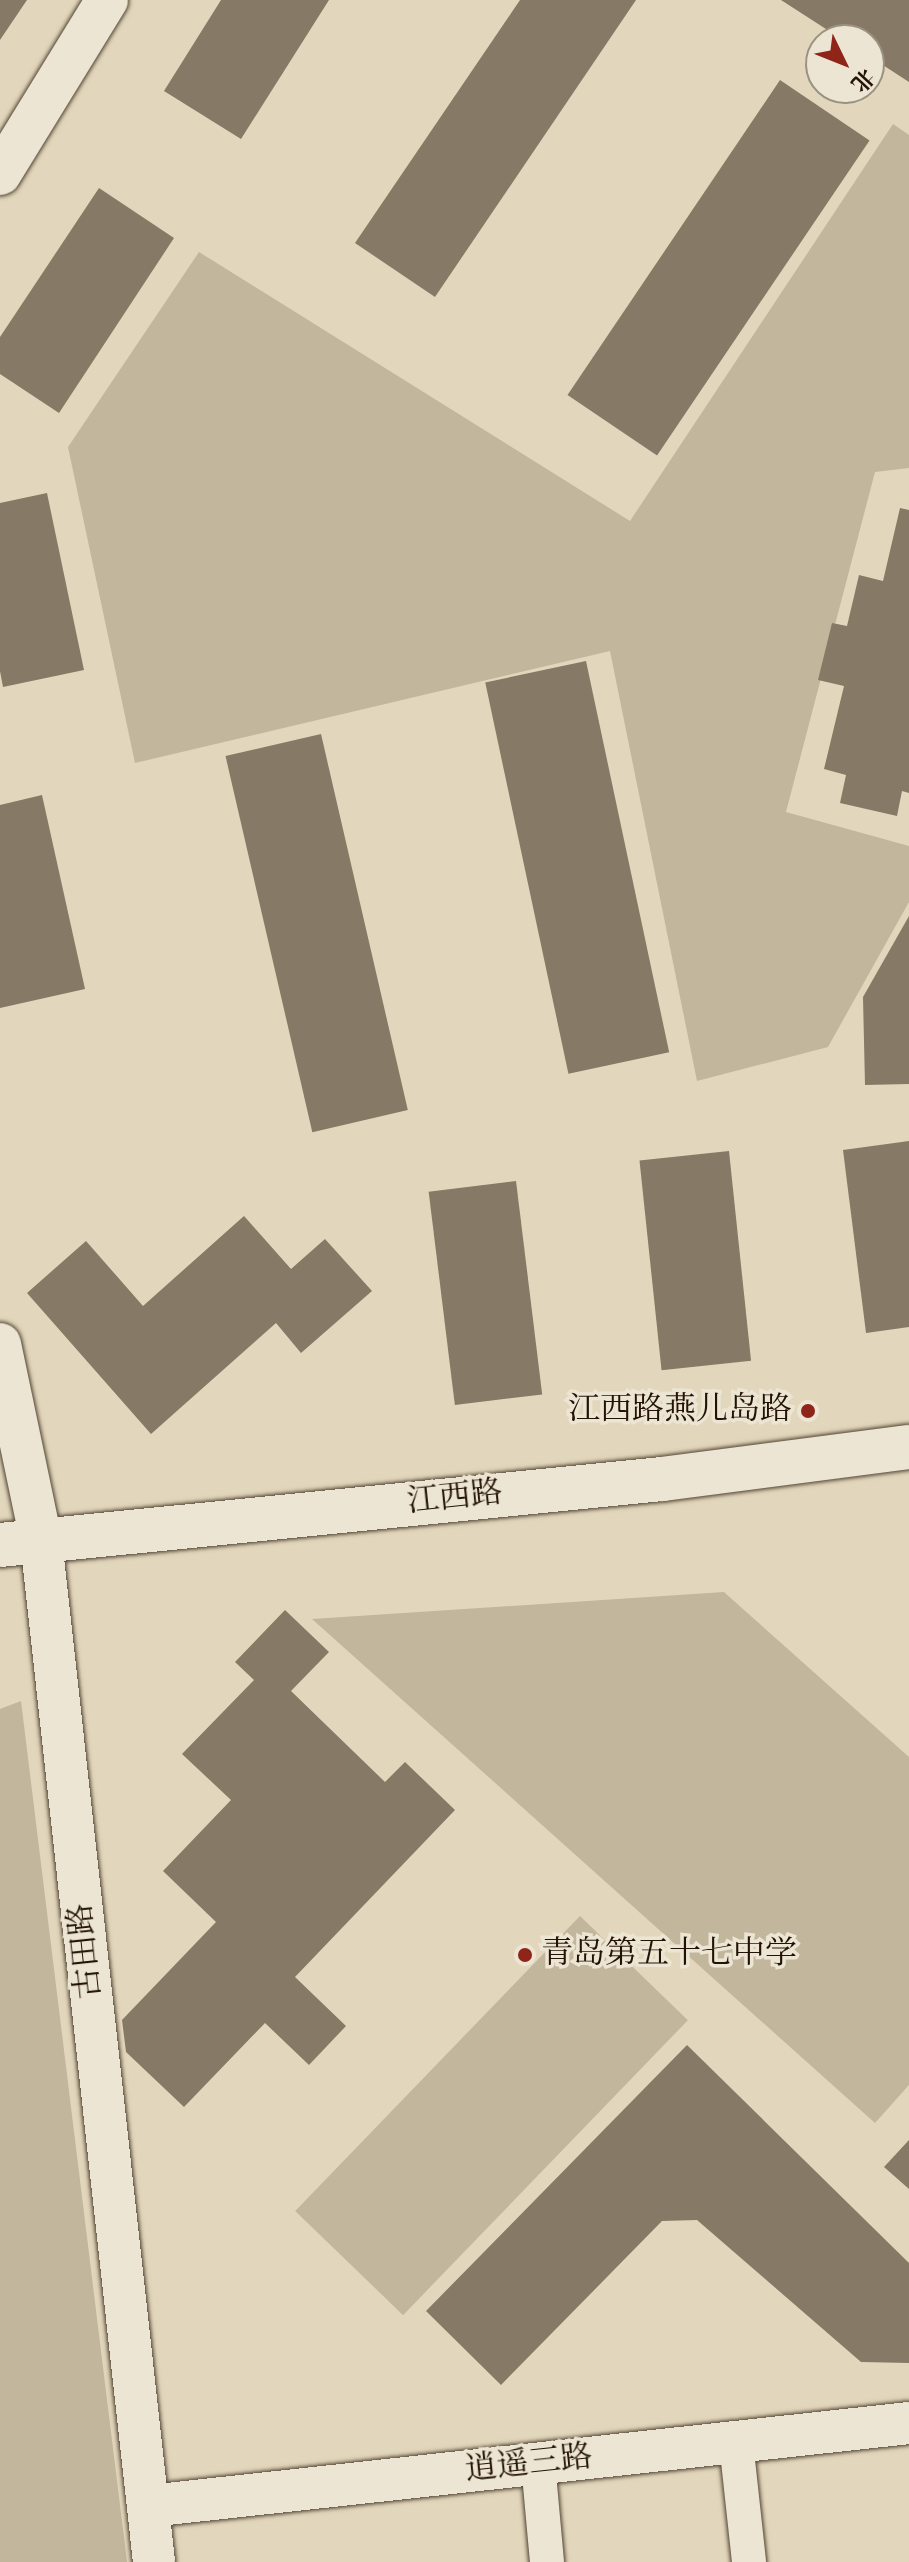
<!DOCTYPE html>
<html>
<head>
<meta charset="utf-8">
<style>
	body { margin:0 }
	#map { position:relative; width:909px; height:2562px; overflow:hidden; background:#e2d7bc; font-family:"Sorts Mill Goudy","Noto Serif SC",serif }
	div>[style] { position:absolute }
	.green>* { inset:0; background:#c2b69d; transform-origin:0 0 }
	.building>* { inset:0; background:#867965; transform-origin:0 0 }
	.roads { filter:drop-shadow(0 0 2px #534434) drop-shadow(0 0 2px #534434) }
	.minor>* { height:34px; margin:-17px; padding:0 17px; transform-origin:17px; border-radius:17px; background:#ece5d3 }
	.tertiary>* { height:42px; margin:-21px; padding:0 21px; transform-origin:21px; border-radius:21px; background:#ece5d3 }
	.secondary>* { height:44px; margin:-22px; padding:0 22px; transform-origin:22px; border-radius:22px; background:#ece5d3 }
	.dots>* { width:22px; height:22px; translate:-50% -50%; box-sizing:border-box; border:4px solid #ece5d3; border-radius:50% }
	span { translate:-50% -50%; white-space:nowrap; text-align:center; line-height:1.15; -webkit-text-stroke:7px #ece5d3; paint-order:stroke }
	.poi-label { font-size:32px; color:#231306 }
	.right { translate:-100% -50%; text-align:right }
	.left { translate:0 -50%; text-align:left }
	.street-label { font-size:32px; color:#231306 }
	.north { position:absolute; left:805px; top:24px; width:80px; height:80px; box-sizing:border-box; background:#ece5d3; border:2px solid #9c9181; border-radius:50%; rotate:133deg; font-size:22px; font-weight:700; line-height:32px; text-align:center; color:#231306 }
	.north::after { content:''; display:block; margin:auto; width:28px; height:36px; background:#8f2418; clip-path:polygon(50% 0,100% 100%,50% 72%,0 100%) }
</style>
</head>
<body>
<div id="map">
	<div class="green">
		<div style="clip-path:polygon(893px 124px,909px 135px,909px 468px,875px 472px,786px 812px,909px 846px,909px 902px,828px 1047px,697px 1081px,610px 651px,135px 763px,68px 447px,199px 252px,630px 521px)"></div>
		<div style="clip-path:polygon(724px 1592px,909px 1757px,909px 2085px,875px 2123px,312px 1619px)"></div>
		<div style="clip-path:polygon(21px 1701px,127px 2562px,0 2562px,0 1709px)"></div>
		<div style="left:580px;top:1916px;width:150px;height:410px;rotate:44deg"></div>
	</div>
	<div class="building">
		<div style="clip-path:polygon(0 0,27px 0,0 40px)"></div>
		<div style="clip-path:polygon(221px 0,329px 0,241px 139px,164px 91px)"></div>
		<div style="clip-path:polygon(520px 0,636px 0,435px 297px,355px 243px)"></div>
		<div style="clip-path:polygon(781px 0,909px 0,909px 82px,869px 56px,869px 40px,843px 40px)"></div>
		<div style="left:780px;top:80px;width:108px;height:380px;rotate:34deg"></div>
		<div style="clip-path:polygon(99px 188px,174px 238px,59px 413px,0 374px,0 337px)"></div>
		<div style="clip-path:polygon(47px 493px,84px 670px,3px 687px,0 671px,0 503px)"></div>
		<div style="clip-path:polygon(900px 508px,909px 510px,909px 793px,902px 791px,897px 816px,840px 803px,846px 775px,824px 769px,844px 686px,818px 680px,832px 623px,847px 626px,859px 575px,883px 581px)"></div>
		<div style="left:586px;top:661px;width:400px;height:103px;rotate:78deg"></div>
		<div style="left:321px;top:734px;width:386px;height:98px;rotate:77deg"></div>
		<div style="clip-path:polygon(42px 795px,85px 989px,0 1008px,0 805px)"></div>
		<div style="clip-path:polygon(909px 916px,909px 1084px,865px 1085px,863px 997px)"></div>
		<div style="clip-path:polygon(909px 1141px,909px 1327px,866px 1333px,843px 1150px)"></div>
		<div style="left:729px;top:1151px;width:211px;height:90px;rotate:84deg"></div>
		<div style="left:516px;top:1181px;width:215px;height:88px;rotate:83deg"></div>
		<div style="clip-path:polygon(244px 1216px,291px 1269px,325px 1239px,372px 1291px,301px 1353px,276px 1323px,151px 1434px,27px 1293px,86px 1241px,143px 1306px)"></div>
		<div style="clip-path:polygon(285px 1610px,329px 1652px,291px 1691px,385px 1782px,405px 1762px,455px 1810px,295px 1977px,346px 2026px,309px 2065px,265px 2023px,184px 2107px,126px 2052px,122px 2020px,216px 1922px,163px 1871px,231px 1800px,182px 1754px,254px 1680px,235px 1662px)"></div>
		<div style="clip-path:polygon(687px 2045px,909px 2263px,909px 2363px,861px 2362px,697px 2220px,662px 2221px,501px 2385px,426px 2311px)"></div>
		<div style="clip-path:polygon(909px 2140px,909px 2189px,884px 2167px)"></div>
	</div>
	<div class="roads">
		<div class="minor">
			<div style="left:736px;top:2442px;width:121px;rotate:83.8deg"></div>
			<div style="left:538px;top:2463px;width:99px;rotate:84.8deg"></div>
		</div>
		<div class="tertiary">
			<div style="left:0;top:174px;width:204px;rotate:-58.4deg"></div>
			<div style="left:0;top:1344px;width:200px;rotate:78.2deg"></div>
			<div style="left:41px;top:1540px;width:1028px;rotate:83.69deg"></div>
			<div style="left:149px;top:2506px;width:765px;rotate:-6.23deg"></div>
		</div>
		<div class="secondary">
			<div style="left:0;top:1545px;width:665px;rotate:-5.69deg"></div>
			<div style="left:662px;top:1479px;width:249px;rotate:-7.4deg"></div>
		</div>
	</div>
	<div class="dots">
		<div style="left:808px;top:1411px;background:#8f2418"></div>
		<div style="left:525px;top:1955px;background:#8f2418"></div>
	</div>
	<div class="poi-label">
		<span class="right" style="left:792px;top:1411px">江西路燕儿岛路</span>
		<span class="left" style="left:541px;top:1955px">青岛第五十七中学</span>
	</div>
	<div class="street-label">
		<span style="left:455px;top:1499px;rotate:-6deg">江西路</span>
		<span style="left:87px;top:1951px;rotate:-96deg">古田路</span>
		<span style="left:529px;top:2465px;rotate:-6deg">逍遥三路</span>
	</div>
	<div class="north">北</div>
</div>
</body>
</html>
